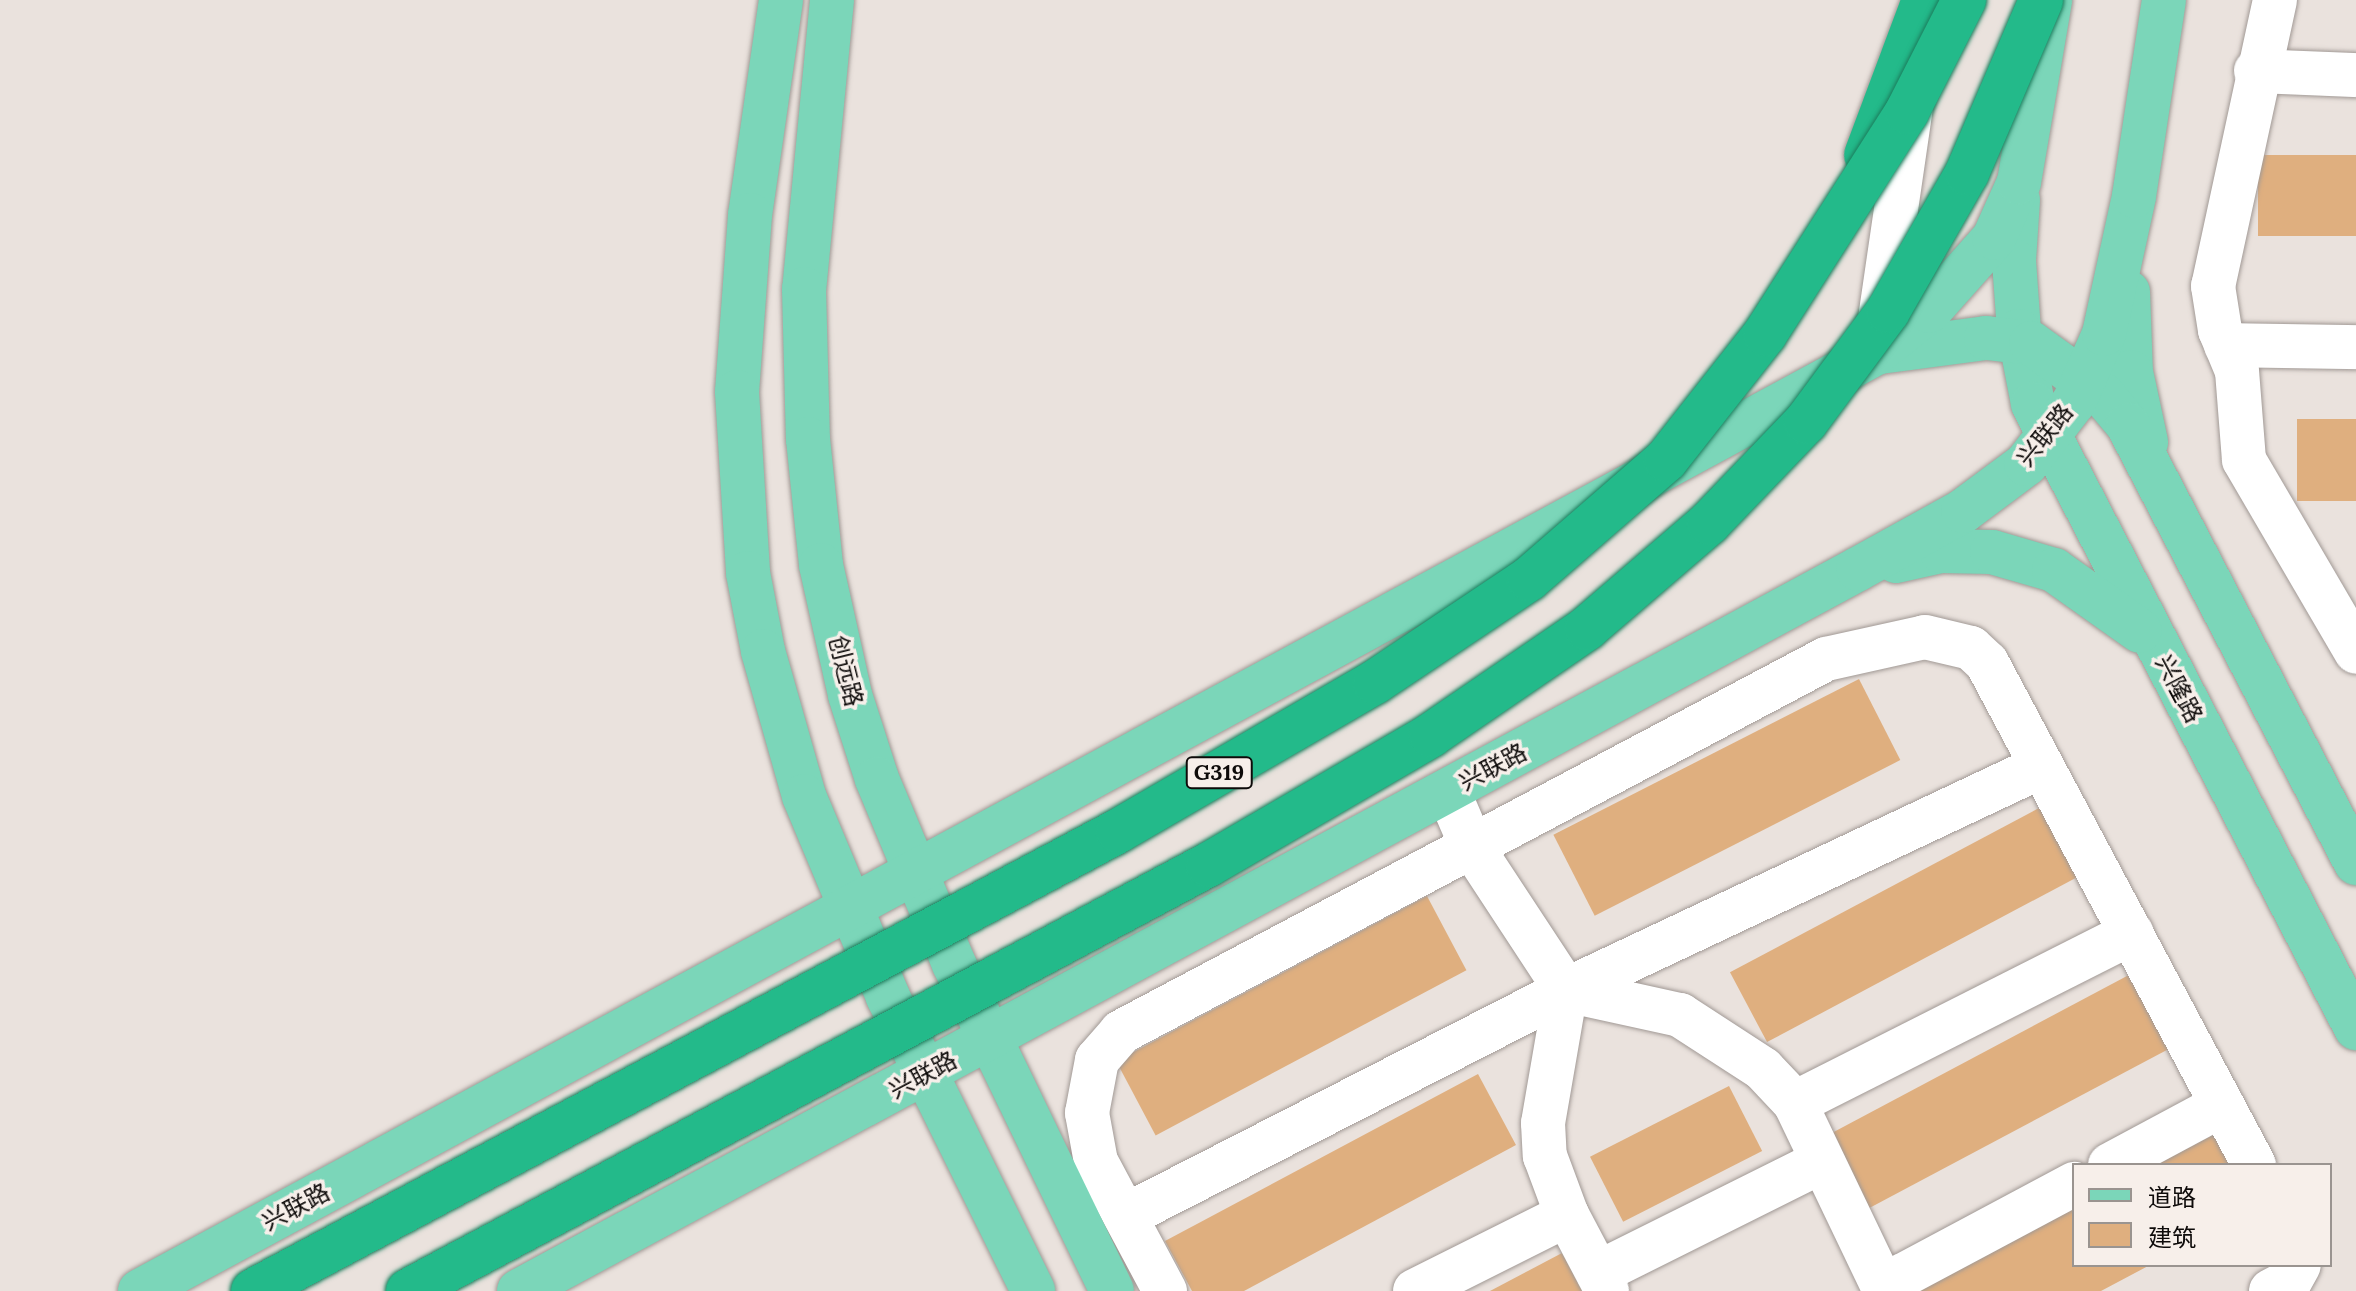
<!DOCTYPE html>
<html>
<head>
<meta charset="utf-8">
<style>
	body { margin:0 }
	#map { position:relative; width:2356px; height:1291px; overflow:hidden; background:#eae2dd; font-family:Lora,"Noto Sans SC",serif }
	div>[style] { position:absolute }
	.building>* { inset:0; background:#dfaf7f; transform-origin:0 0 }
	.roads { filter:drop-shadow(0 0 2px #a19995) drop-shadow(0 0 2px #a19995) }
	.minor>* { height:44px; margin:-22px; padding:0 22px; transform-origin:22px; border-radius:22px; background:#fff }
	.major>* { height:44px; margin:-22px; padding:0 22px; transform-origin:22px; border-radius:22px; background:#7bd6b9 }
	.highway>* { height:44px; margin:-22px; padding:0 22px; transform-origin:22px; border-radius:22px; background:#23ba8a }
	.bridges { filter:drop-shadow(0 0 2px #1c7d5d) drop-shadow(0 0 2px #1c7d5d) }
	.highway-bridge>* { height:44px; margin:-22px; padding:0 22px; transform-origin:22px; border-radius:22px; background:#23ba8a }
	span { translate:-50% -50%; white-space:nowrap; text-align:center; line-height:1.15; -webkit-text-stroke:7px #f7efea; paint-order:stroke }
	.shield-label span { padding:2px 6px; background:#f7efea; border:2px solid; border-radius:6px; -webkit-text-stroke-width:0 }
	.shield-label { font-size:22px; color:#0e0b0a; font-weight:700 }
	.street-label { font-size:24px; color:#0e0b0a }
	.legend { position:absolute; left:2072px; top:1163px; width:260px; height:104px; box-sizing:border-box; background:#f7efea; border:2px solid #9a9490; margin:0; padding:10px 14px; list-style:none; font-size:24px; color:#0e0b0a }
	.legend li { display:flex; align-items:center; gap:16px; height:40px }
	.legend b { width:40px; border:2px solid #9a9490 }
</style>
</head>
<body>
<div id="map">
	<div class="building">
		<div style="left:2356px;top:155px;width:81px;height:98px;rotate:90deg"></div>
		<div style="left:2356px;top:419px;width:82px;height:59px;rotate:90deg"></div>
		<div style="left:1859px;top:679px;width:91px;height:343px;rotate:63deg"></div>
		<div style="left:2054px;top:800px;width:79px;height:367px;rotate:62deg"></div>
		<div style="left:1427px;top:896px;width:84px;height:352px;rotate:62deg"></div>
		<div style="left:2142px;top:968px;width:84px;height:363px;rotate:62deg"></div>
		<div style="clip-path:polygon(1478px 1074px,1516px 1145px,1244px 1291px,1192px 1291px,1165px 1241px)"></div>
		<div style="left:1729px;top:1086px;width:73px;height:156px;rotate:63deg"></div>
		<div style="clip-path:polygon(2226px 1128px,2246px 1165px,2156px 1165px)"></div>
		<div style="clip-path:polygon(2074px 1208px,2074px 1265px,2150px 1265px,2101px 1291px,1917px 1291px)"></div>
		<div style="clip-path:polygon(1562px 1253px,1582px 1291px,1490px 1291px)"></div>
	</div>
	<div class="roads">
		<div class="minor">
			<div style="left:2275px;top:0;width:293px;rotate:102.2deg"></div>
			<div style="left:2213px;top:286px;width:45px;rotate:81deg"></div>
			<div style="left:2220px;top:330px;width:44px;rotate:67.5deg"></div>
			<div style="left:2237px;top:371px;width:89px;rotate:85.5deg"></div>
			<div style="left:2244px;top:460px;width:222px;rotate:59.7deg"></div>
			<div style="left:2256px;top:71px;width:100px;rotate:2.3deg"></div>
			<div style="left:1879px;top:326px;width:227px;rotate:-81.7deg"></div>
			<div style="left:2226px;top:345px;width:130px;rotate:0.9deg"></div>
			<div style="left:1448px;top:791px;width:61px;rotate:66.8deg"></div>
			<div style="left:1472px;top:847px;width:171px;rotate:56.7deg"></div>
			<div style="left:1566px;top:990px;width:135px;rotate:99.8deg"></div>
			<div style="left:1543px;top:1123px;width:33px;rotate:87deg"></div>
			<div style="left:1545px;top:1156px;width:63px;rotate:69.6deg"></div>
			<div style="left:1567px;top:1215px;width:86px;rotate:62.2deg"></div>
			<div style="left:1566px;top:990px;width:117px;rotate:12.4deg"></div>
			<div style="left:1680px;top:1015px;width:99px;rotate:33deg"></div>
			<div style="left:1763px;top:1069px;width:47px;rotate:46.7deg"></div>
			<div style="left:1795px;top:1103px;width:208px;rotate:64.4deg"></div>
			<div style="left:1795px;top:1103px;width:377px;rotate:-26.8deg"></div>
			<div style="left:2110px;top:1165px;width:127px;rotate:-28.2deg"></div>
			<div style="left:1127px;top:1215px;width:493px;rotate:-27.1deg"></div>
			<div style="left:1566px;top:990px;width:526px;rotate:-25.2deg"></div>
			<div style="left:1598px;top:1273px;width:249px;rotate:-26.5deg"></div>
			<div style="left:1883px;top:1286px;width:217px;rotate:-28.1deg"></div>
			<div style="left:1165px;top:1291px;width:146px;rotate:-118.1deg"></div>
			<div style="left:1096px;top:1162px;width:50px;rotate:-100.4deg"></div>
			<div style="left:1087px;top:1113px;width:54px;rotate:-79.3deg"></div>
			<div style="left:1097px;top:1060px;width:37px;rotate:-49deg"></div>
			<div style="left:1121px;top:1032px;width:798px;rotate:-27.88deg"></div>
			<div style="left:1826px;top:659px;width:101px;rotate:-12.5deg"></div>
			<div style="left:1925px;top:637px;width:47px;rotate:13.4deg"></div>
			<div style="left:1971px;top:648px;width:22px;rotate:43deg"></div>
			<div style="left:1987px;top:663px;width:569px;rotate:61.99deg"></div>
			<div style="left:1415px;top:1291px;width:170px;rotate:-26.6deg"></div>
			<div style="left:2271px;top:1291px;width:21px;rotate:-28deg"></div>
			<div style="left:2290px;top:1281px;width:18px;rotate:-61deg"></div>
		</div>
		<div class="major">
			<div style="left:781px;top:0;width:217px;rotate:98.2deg"></div>
			<div style="left:750px;top:215px;width:177px;rotate:94.2deg"></div>
			<div style="left:737px;top:392px;width:181px;rotate:86.5deg"></div>
			<div style="left:748px;top:573px;width:79px;rotate:79.1deg"></div>
			<div style="left:763px;top:651px;width:151px;rotate:74.2deg"></div>
			<div style="left:804px;top:796px;width:218px;rotate:67.3deg"></div>
			<div style="left:888px;top:997px;width:328px;rotate:63.7deg"></div>
			<div style="left:832px;top:0;width:290px;rotate:95.5deg"></div>
			<div style="left:804px;top:289px;width:150px;rotate:88.5deg"></div>
			<div style="left:808px;top:439px;width:127px;rotate:84.1deg"></div>
			<div style="left:821px;top:565px;width:133px;rotate:77.4deg"></div>
			<div style="left:850px;top:695px;width:88px;rotate:72.2deg"></div>
			<div style="left:877px;top:779px;width:200px;rotate:67.4deg"></div>
			<div style="left:954px;top:964px;width:363px;rotate:64.2deg"></div>
			<div style="left:2018px;top:200px;width:61px;rotate:93.8deg"></div>
			<div style="left:2014px;top:261px;width:70px;rotate:85.9deg"></div>
			<div style="left:2019px;top:331px;width:74px;rotate:79.1deg"></div>
			<div style="left:2033px;top:404px;width:703px;rotate:62.63deg"></div>
			<div style="left:2128px;top:292px;width:80px;rotate:87.9deg"></div>
			<div style="left:2131px;top:372px;width:72px;rotate:77.9deg"></div>
			<div style="left:1880px;top:352px;width:107px;rotate:-7.5deg"></div>
			<div style="left:1986px;top:338px;width:45px;rotate:6.3deg"></div>
			<div style="left:2031px;top:343px;width:89px;rotate:35.8deg"></div>
			<div style="left:2103px;top:395px;width:39px;rotate:50deg"></div>
			<div style="left:2128px;top:425px;width:494px;rotate:62.5deg"></div>
			<div style="left:1896px;top:561px;width:46px;rotate:-12.5deg"></div>
			<div style="left:1941px;top:551px;width:51px;rotate:1.1deg"></div>
			<div style="left:1992px;top:552px;width:65px;rotate:16.2deg"></div>
			<div style="left:2054px;top:570px;width:105px;rotate:35.3deg"></div>
			<div style="left:140px;top:1291px;width:1973px;rotate:-28.38deg"></div>
			<div style="left:1876px;top:353px;width:68px;rotate:-38.4deg"></div>
			<div style="left:1929px;top:311px;width:98px;rotate:-48.3deg"></div>
			<div style="left:1994px;top:238px;width:61px;rotate:-65.9deg"></div>
			<div style="left:2019px;top:182px;width:185px;rotate:-80.3deg"></div>
			<div style="left:519px;top:1291px;width:1521px;rotate:-28.33deg"></div>
			<div style="left:1858px;top:569px;width:120px;rotate:-28.9deg"></div>
			<div style="left:1963px;top:511px;width:79px;rotate:-36.7deg"></div>
			<div style="left:2026px;top:464px;width:78px;rotate:-52.3deg"></div>
			<div style="left:2074px;top:402px;width:74px;rotate:-66.2deg"></div>
			<div style="left:2104px;top:334px;width:141px;rotate:-77.7deg"></div>
			<div style="left:2134px;top:196px;width:198px;rotate:-81.3deg"></div>
		</div>
		<div class="highway">
			<div style="left:1866px;top:155px;width:165px;rotate:-69.5deg"></div>
		</div>
	</div>
	<div class="bridges">
		<div class="highway-bridge">
			<div style="left:253px;top:1291px;width:980px;rotate:-28deg"></div>
			<div style="left:1118px;top:831px;width:297px;rotate:-30.1deg"></div>
			<div style="left:1375px;top:682px;width:185px;rotate:-33.8deg"></div>
			<div style="left:1529px;top:579px;width:181px;rotate:-41deg"></div>
			<div style="left:1666px;top:460px;width:160px;rotate:-51.8deg"></div>
			<div style="left:1765px;top:334px;width:264px;rotate:-57.4deg"></div>
			<div style="left:1907px;top:112px;width:126px;rotate:-63deg"></div>
			<div style="left:408px;top:1291px;width:906px;rotate:-28.04deg"></div>
			<div style="left:1208px;top:865px;width:258px;rotate:-30.2deg"></div>
			<div style="left:1431px;top:735px;width:189px;rotate:-34.4deg"></div>
			<div style="left:1587px;top:628px;width:161px;rotate:-40.7deg"></div>
			<div style="left:1709px;top:523px;width:140px;rotate:-46.2deg"></div>
			<div style="left:1806px;top:422px;width:138px;rotate:-53.5deg"></div>
			<div style="left:1888px;top:311px;width:159px;rotate:-60.2deg"></div>
			<div style="left:1967px;top:173px;width:188px;rotate:-66.8deg"></div>
		</div>
	</div>
	<div class="shield-label">
		<span style="left:1219px;top:773px">G319</span>
	</div>
	<div class="street-label">
		<span style="left:2045px;top:435px;rotate:-51deg">兴联路</span>
		<span style="left:846px;top:671px;rotate:76deg">创远路</span>
		<span style="left:2179px;top:689px;rotate:62deg">兴隆路</span>
		<span style="left:1493px;top:767px;rotate:-28deg">兴联路</span>
		<span style="left:923px;top:1075px;rotate:-28deg">兴联路</span>
		<span style="left:296px;top:1207px;rotate:-28deg">兴联路</span>
	</div>
	<ul class="legend">
	<li><b style="height:10px;background:#7bd6b9"></b>道路</li>
	<li><b style="height:22px;background:#dfaf7f"></b>建筑</li>
	</ul>
</div>
</body>
</html>
